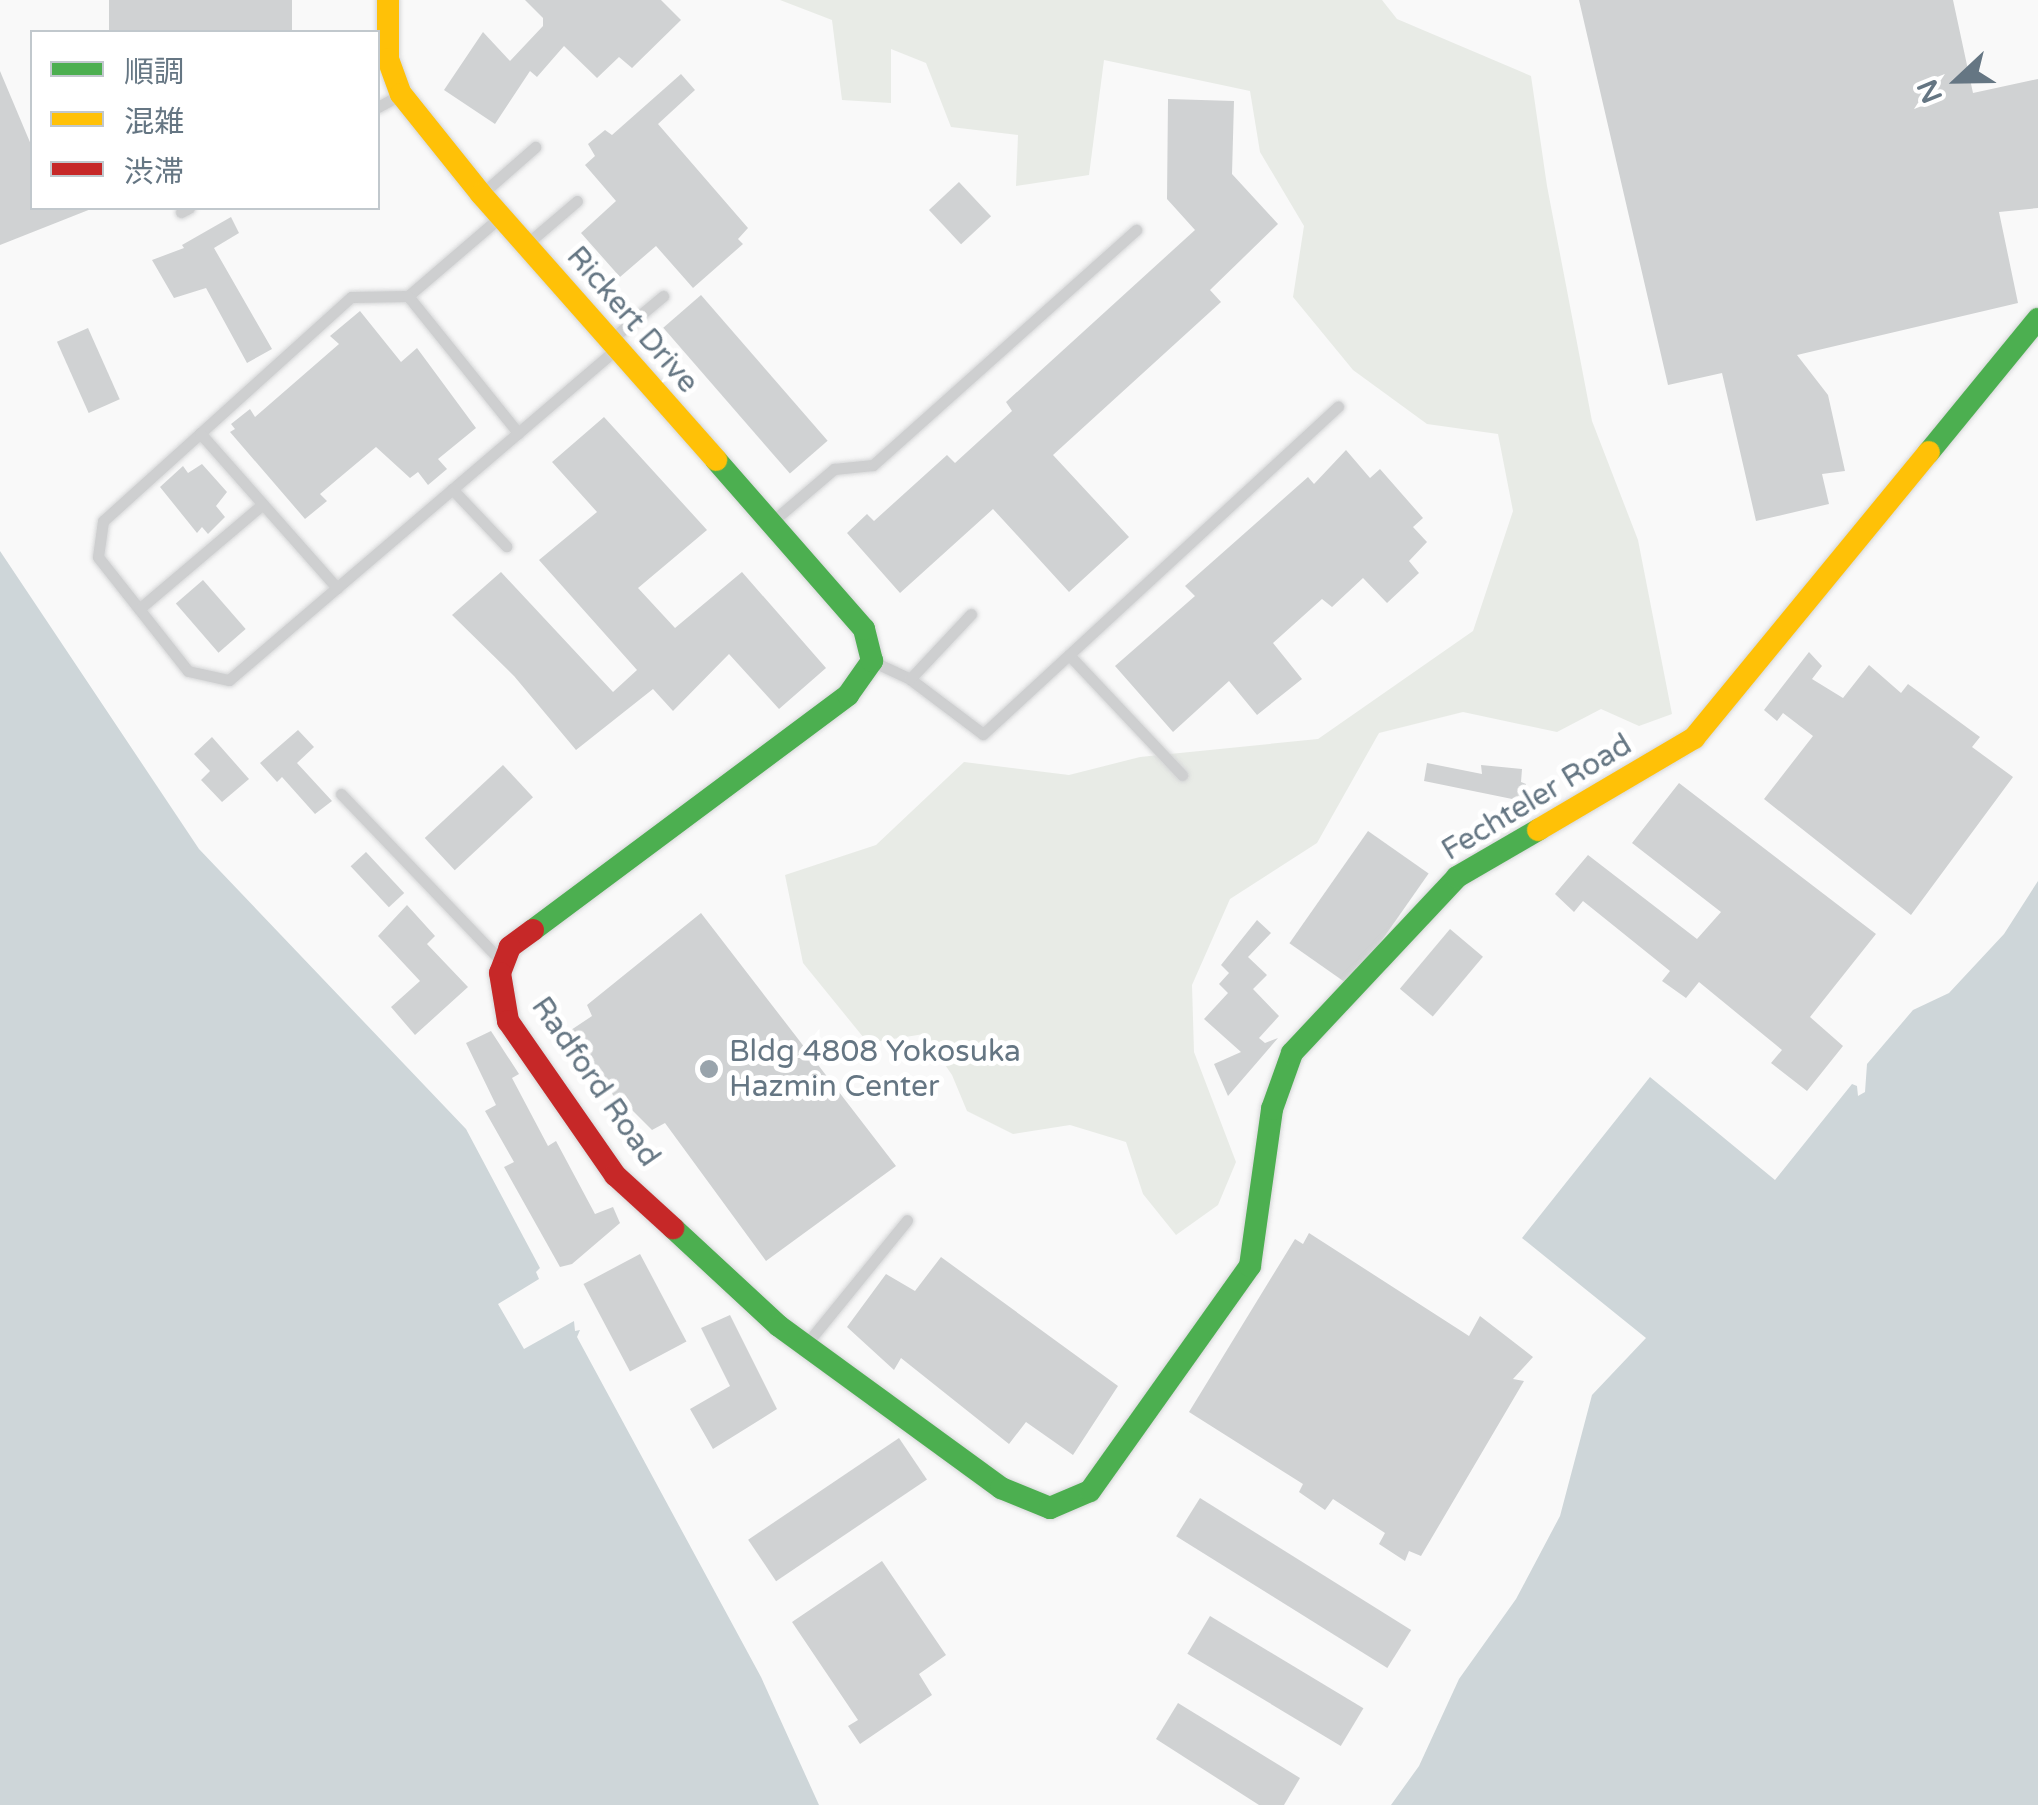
<!DOCTYPE html>
<html>
<head>
<meta charset="utf-8">
<style>
	body { margin:0 }
	#map { position:relative; width:2038px; height:1805px; overflow:hidden; background:#f9f9f9; font-family:"Varela Round","Noto Sans JP",sans-serif }
	div>[style] { position:absolute }
	.green>* { inset:0; background:#e8ebe6 }
	.water>* { inset:0; background:#ced6d9 }
	.building>* { inset:0; background:#d0d2d3; transform-origin:0 0 }
	.roads { filter:drop-shadow(0 0 2px #d5d6d7) drop-shadow(0 0 2px #d5d6d7) }
	.lane>* { height:11px; margin:-5.5px; padding:0 5.5px; transform-origin:5.5px; border-radius:5.5px; background:#cecfd0 }
	.fast>* { height:22px; margin:-11px; padding:0 11px; transform-origin:11px; border-radius:11px; background:#4caf50 }
	.slow>* { height:22px; margin:-11px; padding:0 11px; transform-origin:11px; border-radius:11px; background:#ffc107 }
	.jam>* { height:22px; margin:-11px; padding:0 11px; transform-origin:11px; border-radius:11px; background:#c62828 }
	.dots>* { width:28px; height:28px; translate:-50% -50%; box-sizing:border-box; border:5px solid #fff; border-radius:50% }
	span { translate:-50% -50%; white-space:nowrap; text-align:center; line-height:1.15; -webkit-text-stroke:10px #fff; paint-order:stroke }
	.street-label { font-size:30px; color:#657683 }
	.poi-label { font-size:30px; color:#657683 }
	.left { translate:0 -50%; text-align:left }
	.legend { position:absolute; left:30px; top:30px; width:350px; height:180px; box-sizing:border-box; background:#fff; border:2px solid #c1c8cd; margin:0; padding:12px 18px; list-style:none; font-size:30px; color:#657683 }
	.legend li { display:flex; align-items:center; gap:20px; height:50px }
	.legend b { width:50px; border:2px solid #c1c8cd }
	.north { position:absolute; left:1908px; top:30px; width:100px; height:100px; -webkit-text-stroke:8px #fff; paint-order:stroke; rotate:248deg; font-size:28px; font-weight:700; line-height:40px; text-align:center; color:#657683 }
	.north::after { content:''; display:block; margin:auto; width:35px; height:45px; background:#657683; clip-path:polygon(50% 0,100% 100%,50% 72%,0 100%) }
</style>
</head>
<body>
<div id="map">
	<div class="green">
		<div style="clip-path:polygon(780px 0,1382px 0,1397px 19px,1531px 76px,1547px 186px,1592px 421px,1638px 540px,1672px 714px,1639px 726px,1601px 709px,1557px 732px,1463px 712px,1379px 733px,1317px 843px,1230px 899px,1192px 985px,1194px 1052px,1236px 1162px,1218px 1205px,1176px 1235px,1143px 1194px,1126px 1142px,1070px 1125px,1013px 1134px,967px 1111px,952px 1075px,924px 1034px,868px 1043px,803px 963px,785px 875px,876px 845px,964px 762px,1069px 775px,1140px 757px,1318px 739px,1473px 631px,1513px 511px,1498px 434px,1427px 424px,1353px 370px,1293px 297px,1304px 226px,1260px 152px,1250px 91px,1104px 60px,1089px 175px,1016px 186px,1018px 135px,951px 127px,926px 63px,891px 49px,891px 103px,842px 100px,832px 20px)"></div>
	</div>
	<div class="water">
		<div style="clip-path:polygon(0 551px,199px 849px,466px 1129px,540px 1268px,536px 1272px,539px 1279px,498px 1304px,524px 1349px,574px 1321px,575px 1331px,580px 1330px,577px 1337px,761px 1677px,819px 1805px,0 1805px)"></div>
		<div style="clip-path:polygon(2038px 881px,2038px 1805px,1391px 1805px,1419px 1766px,1459px 1679px,1516px 1599px,1560px 1516px,1592px 1395px,1646px 1338px,1522px 1238px,1650px 1077px,1775px 1180px,1852px 1084px,1857px 1086px,1858px 1096px,1865px 1092px,1867px 1064px,1913px 1010px,1949px 993px,2004px 934px)"></div>
	</div>
	<div class="building">
		<div style="left:109px;top:0;width:183px;height:35px"></div>
		<div style="clip-path:polygon(525px 0,661px 0,681px 20px,632px 68px,619px 57px,597px 78px,564px 46px,537px 77px,530px 71px,495px 124px,444px 90px,483px 32px,510px 61px,543px 26px,543px 18px)"></div>
		<div style="clip-path:polygon(1579px 0,1953px 0,1973px 93px,2038px 79px,2038px 208px,1999px 212px,2018px 303px,1797px 355px,1828px 395px,1845px 471px,1822px 474px,1829px 504px,1756px 521px,1722px 373px,1668px 385px)"></div>
		<div style="clip-path:polygon(0 71px,32px 147px,32px 208px,91px 209px,0 245px)"></div>
		<div style="clip-path:polygon(681px 74px,695px 90px,658px 124px,748px 228px,738px 239px,743px 244px,693px 288px,656px 246px,620px 277px,581px 233px,616px 201px,585px 165px,595px 156px,588px 144px,605px 130px,612px 135px)"></div>
		<div style="clip-path:polygon(1168px 99px,1234px 101px,1232px 174px,1278px 224px,1210px 290px,1221px 302px,1053px 455px,1129px 537px,1069px 592px,993px 509px,900px 593px,847px 533px,867px 514px,874px 521px,947px 455px,955px 463px,1012px 411px,1006px 402px,1195px 230px,1167px 199px)"></div>
		<div style="left:959px;top:182px;width:47px;height:41px;rotate:47deg"></div>
		<div style="clip-path:polygon(231px 217px,239px 233px,214px 248px,272px 349px,247px 363px,206px 288px,174px 298px,152px 260px,184px 248px,182px 245px)"></div>
		<div style="left:701px;top:295px;width:193px;height:50px;rotate:49deg"></div>
		<div style="clip-path:polygon(360px 311px,401px 362px,417px 348px,476px 428px,438px 459px,447px 469px,428px 485px,418px 472px,410px 478px,376px 447px,320px 494px,327px 501px,305px 519px,230px 432px,235px 429px,231px 424px,250px 409px,255px 417px,339px 344px,330px 336px)"></div>
		<div style="left:88px;top:328px;width:78px;height:34px;rotate:66deg"></div>
		<div style="clip-path:polygon(604px 417px,707px 530px,638px 588px,675px 628px,742px 572px,826px 668px,779px 709px,729px 654px,673px 711px,653px 689px,576px 750px,514px 676px,452px 615px,501px 572px,613px 692px,637px 670px,539px 560px,597px 512px,552px 462px)"></div>
		<div style="clip-path:polygon(1346px 450px,1370px 478px,1380px 469px,1423px 518px,1413px 527px,1427px 542px,1409px 561px,1419px 573px,1387px 603px,1363px 578px,1332px 607px,1322px 599px,1273px 643px,1302px 679px,1257px 715px,1229px 681px,1173px 732px,1115px 666px,1195px 596px,1185px 586px,1308px 477px,1314px 484px)"></div>
		<div style="clip-path:polygon(202px 464px,227px 492px,216px 506px,225px 517px,208px 534px,202px 527px,197px 533px,160px 487px,183px 466px,188px 473px)"></div>
		<div style="left:203px;top:580px;width:65px;height:36px;rotate:49deg"></div>
		<div style="clip-path:polygon(1809px 652px,1822px 666px,1812px 679px,1843px 698px,1869px 665px,1901px 693px,1908px 684px,1980px 737px,1972px 747px,2013px 777px,1911px 915px,1764px 799px,1813px 736px,1783px 713px,1777px 721px,1764px 710px)"></div>
		<div style="clip-path:polygon(298px 730px,314px 747px,297px 763px,332px 801px,315px 814px,282px 777px,277px 782px,260px 763px)"></div>
		<div style="clip-path:polygon(212px 737px,249px 779px,222px 802px,201px 780px,210px 771px,194px 754px)"></div>
		<div style="clip-path:polygon(1427px 763px,1482px 774px,1481px 765px,1522px 769px,1521px 782px,1526px 784px,1522px 801px,1424px 781px)"></div>
		<div style="left:503px;top:765px;width:44px;height:107px;rotate:47deg"></div>
		<div style="clip-path:polygon(1679px 783px,1876px 934px,1810px 1017px,1843px 1046px,1807px 1091px,1771px 1063px,1782px 1050px,1699px 982px,1686px 998px,1662px 981px,1670px 971px,1583px 901px,1574px 912px,1555px 894px,1588px 855px,1697px 939px,1721px 912px,1632px 843px)"></div>
		<div style="left:1368px;top:831px;width:74px;height:137px;rotate:35deg"></div>
		<div style="left:366px;top:852px;width:56px;height:21px;rotate:47deg"></div>
		<div style="clip-path:polygon(407px 905px,435px 936px,427px 944px,468px 987px,415px 1035px,391px 1007px,420px 981px,378px 936px)"></div>
		<div style="clip-path:polygon(701px 913px,896px 1166px,766px 1261px,665px 1123px,652px 1130px,631px 1109px,622px 1109px,571px 1030px,592px 1016px,587px 1005px)"></div>
		<div style="clip-path:polygon(1257px 920px,1271px 933px,1248px 957px,1267px 975px,1253px 989px,1279px 1016px,1259px 1038px,1265px 1043px,1278px 1038px,1228px 1096px,1214px 1064px,1241px 1052px,1204px 1019px,1228px 993px,1219px 984px,1229px 973px,1221px 965px)"></div>
		<div style="left:1450px;top:929px;width:43px;height:78px;rotate:40deg"></div>
		<div style="clip-path:polygon(491px 1031px,519px 1074px,512px 1078px,548px 1146px,556px 1141px,595px 1214px,613px 1207px,620px 1223px,572px 1264px,560px 1267px,504px 1167px,514px 1162px,485px 1111px,496px 1105px,466px 1043px)"></div>
		<div style="clip-path:polygon(1309px 1233px,1469px 1336px,1480px 1316px,1533px 1357px,1513px 1379px,1524px 1381px,1421px 1556px,1409px 1551px,1405px 1561px,1379px 1544px,1385px 1533px,1333px 1499px,1325px 1510px,1299px 1492px,1303px 1484px,1189px 1412px,1295px 1239px,1303px 1244px)"></div>
		<div style="left:640px;top:1254px;width:99px;height:64px;rotate:62deg"></div>
		<div style="clip-path:polygon(941px 1257px,1118px 1386px,1073px 1455px,1026px 1422px,1009px 1444px,901px 1358px,894px 1370px,847px 1327px,886px 1274px,915px 1291px)"></div>
		<div style="clip-path:polygon(730px 1315px,777px 1409px,713px 1449px,690px 1409px,730px 1386px,701px 1328px)"></div>
		<div style="left:899px;top:1438px;width:50px;height:182px;rotate:56deg"></div>
		<div style="left:1200px;top:1498px;width:249px;height:45px;rotate:32deg"></div>
		<div style="clip-path:polygon(882px 1561px,946px 1655px,919px 1674px,932px 1695px,860px 1744px,848px 1726px,858px 1720px,792px 1622px)"></div>
		<div style="left:1210px;top:1616px;width:179px;height:44px;rotate:31deg"></div>
		<div style="clip-path:polygon(1178px 1703px,1300px 1778px,1284px 1805px,1259px 1805px,1156px 1739px)"></div>
	</div>
	<div class="roads">
		<div class="lane">
			<div style="left:378px;top:107px;width:23px;rotate:-29deg"></div>
			<div style="left:485px;top:191px;width:67px;rotate:-41.3deg"></div>
			<div style="left:181px;top:212px;width:9px;rotate:-27deg"></div>
			<div style="left:499px;top:218px;width:120px;rotate:139.4deg"></div>
			<div style="left:408px;top:296px;width:57px;rotate:179deg"></div>
			<div style="left:351px;top:297px;width:334px;rotate:137.9deg"></div>
			<div style="left:103px;top:521px;width:36px;rotate:98deg"></div>
			<div style="left:98px;top:557px;width:145px;rotate:51.7deg"></div>
			<div style="left:188px;top:671px;width:42px;rotate:12.4deg"></div>
			<div style="left:229px;top:680px;width:506px;rotate:-40.52deg"></div>
			<div style="left:529px;top:242px;width:63px;rotate:-40.5deg"></div>
			<div style="left:408px;top:296px;width:176px;rotate:51.2deg"></div>
			<div style="left:614px;top:337px;width:64px;rotate:-39.9deg"></div>
			<div style="left:200px;top:433px;width:207px;rotate:48.5deg"></div>
			<div style="left:452px;top:489px;width:79px;rotate:46.5deg"></div>
			<div style="left:774px;top:520px;width:79px;rotate:-40.4deg"></div>
			<div style="left:834px;top:469px;width:39px;rotate:-6deg"></div>
			<div style="left:873px;top:465px;width:353px;rotate:-41.8deg"></div>
			<div style="left:139px;top:609px;width:162px;rotate:-40.3deg"></div>
			<div style="left:1069px;top:655px;width:165px;rotate:46.7deg"></div>
			<div style="left:876px;top:663px;width:38px;rotate:25deg"></div>
			<div style="left:910px;top:679px;width:91px;rotate:37deg"></div>
			<div style="left:983px;top:734px;width:483px;rotate:-42.7deg"></div>
			<div style="left:910px;top:679px;width:89px;rotate:-46.8deg"></div>
			<div style="left:341px;top:794px;width:231px;rotate:46.2deg"></div>
			<div style="left:808px;top:1342px;width:157px;rotate:-50.9deg"></div>
		</div>
		<div class="fast">
			<div style="left:1929px;top:452px;width:172px;rotate:-50.7deg"></div>
			<div style="left:533px;top:930px;width:393px;rotate:-36.7deg"></div>
			<div style="left:848px;top:695px;width:42px;rotate:-54.8deg"></div>
			<div style="left:872px;top:661px;width:33px;rotate:-104deg"></div>
			<div style="left:864px;top:629px;width:225px;rotate:-131.2deg"></div>
			<div style="left:673px;top:1228px;width:144px;rotate:42.8deg"></div>
			<div style="left:779px;top:1326px;width:275px;rotate:36.1deg"></div>
			<div style="left:1001px;top:1488px;width:53px;rotate:22.2deg"></div>
			<div style="left:1050px;top:1508px;width:43px;rotate:-23deg"></div>
			<div style="left:1090px;top:1491px;width:276px;rotate:-54.6deg"></div>
			<div style="left:1250px;top:1266px;width:159px;rotate:-82deg"></div>
			<div style="left:1272px;top:1109px;width:59px;rotate:-70.3deg"></div>
			<div style="left:1292px;top:1053px;width:241px;rotate:-46.8deg"></div>
			<div style="left:1457px;top:877px;width:94px;rotate:-30.1deg"></div>
		</div>
		<div class="slow">
			<div style="left:388px;top:0;width:59px;rotate:90deg"></div>
			<div style="left:388px;top:59px;width:37px;rotate:70deg"></div>
			<div style="left:401px;top:94px;width:128px;rotate:51.3deg"></div>
			<div style="left:481px;top:194px;width:355px;rotate:48.5deg"></div>
			<div style="left:1538px;top:830px;width:181px;rotate:-30.5deg"></div>
			<div style="left:1694px;top:738px;width:370px;rotate:-50.6deg"></div>
		</div>
		<div class="jam">
			<div style="left:533px;top:930px;width:29px;rotate:144deg"></div>
			<div style="left:510px;top:947px;width:28px;rotate:111deg"></div>
			<div style="left:500px;top:973px;width:49px;rotate:80.5deg"></div>
			<div style="left:508px;top:1021px;width:188px;rotate:55.2deg"></div>
			<div style="left:615px;top:1175px;width:79px;rotate:42.4deg"></div>
		</div>
	</div>
	<div class="dots">
		<div style="left:709px;top:1069px;background:#99a4ac"></div>
	</div>
	<div class="street-label">
		<span style="left:632px;top:320px;rotate:49deg">Rickert Drive</span>
		<span style="left:1537px;top:798px;rotate:-31deg">Fechteler Road</span>
		<span style="left:595px;top:1082px;rotate:55deg">Radford Road</span>
	</div>
	<div class="poi-label">
		<span class="left" style="left:729px;top:1069px">Bldg 4808 Yokosuka<br>Hazmin Center</span>
	</div>
	<ul class="legend">
	<li><b style="height:12px;background:#4caf50"></b>順調</li>
	<li><b style="height:12px;background:#ffc107"></b>混雑</li>
	<li><b style="height:12px;background:#c62828"></b>渋滞</li>
	</ul>
	<div class="north">N</div>
</div>
</body>
</html>
